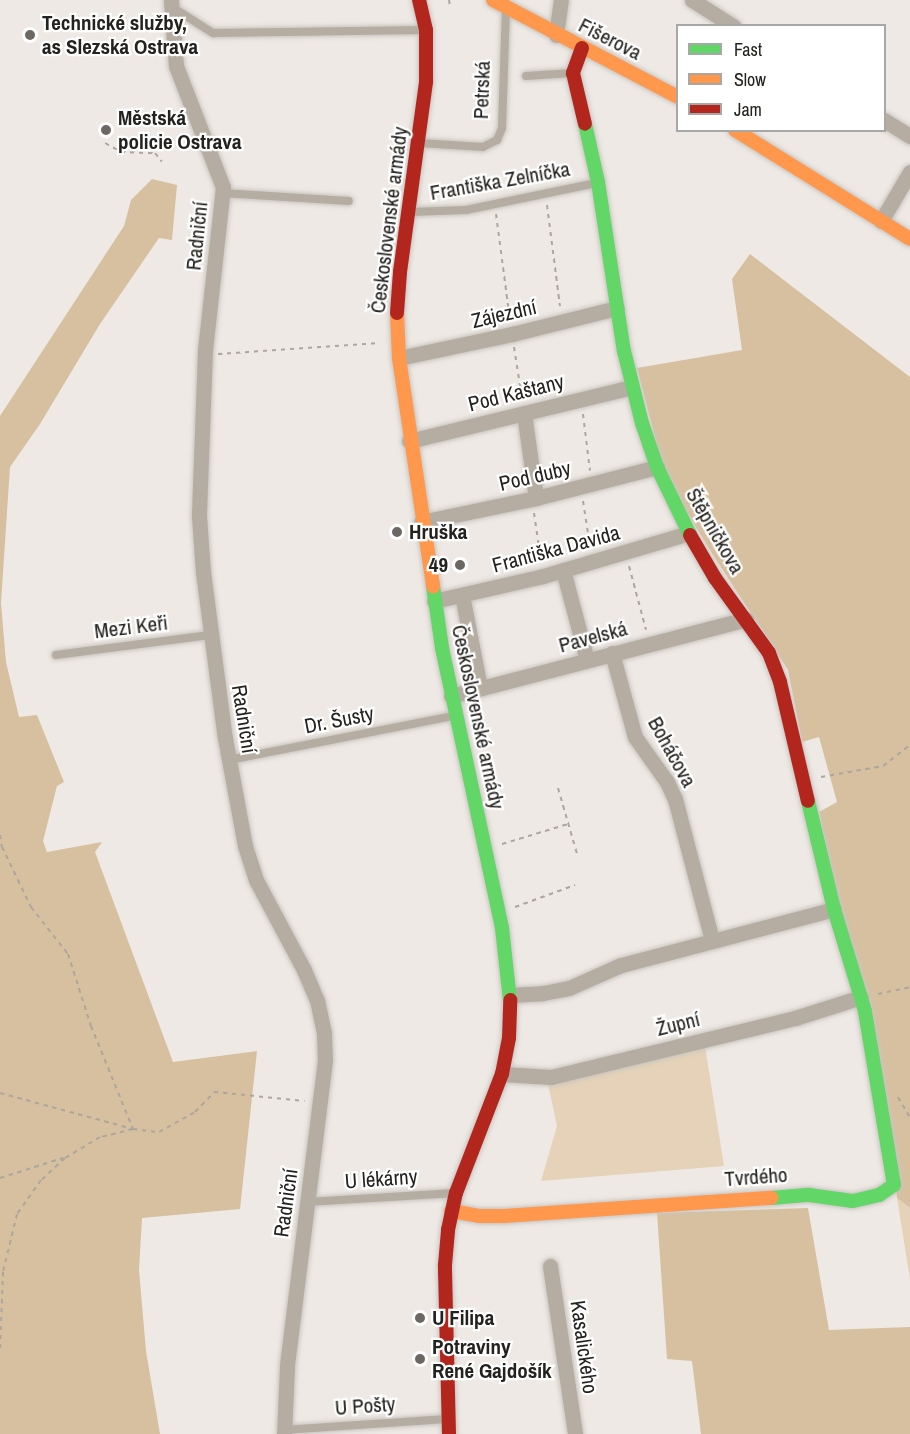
<!DOCTYPE html>
<html>
<head>
<meta charset="utf-8">
<style>
	body { margin:0 }
	#map { position:relative; width:910px; height:1434px; overflow:hidden; background:#eee9e4; font-family:"Archivo Narrow",sans-serif }
	div>[style] { position:absolute }
	.green>* { inset:0; background:#e5d2b8 }
	.forest>* { inset:0; background:#d7c09f }
	.path>* { height:2px; margin-top:-1px; transform-origin:0; background:repeating-linear-gradient(90deg,#ada69d 0 4.5px,transparent 0 9px) }
	.roads { filter:drop-shadow(0 0 2px #c9c5c1) drop-shadow(0 0 2px #c9c5c1) }
	.lane>* { height:8px; margin:-4px; padding:0 4px; transform-origin:4px; border-radius:4px; background:#b5ada1 }
	.street>* { height:15px; margin:-7.5px; padding:0 7.5px; transform-origin:7.5px; border-radius:7.5px; background:#b5ada1 }
	.fast>* { height:14px; margin:-7px; padding:0 7px; transform-origin:7px; border-radius:7px; background:#63d668 }
	.slow>* { height:14px; margin:-7px; padding:0 7px; transform-origin:7px; border-radius:7px; background:#ff974d }
	.jam>* { height:14px; margin:-7px; padding:0 7px; transform-origin:7px; border-radius:7px; background:#b3261e }
	.dots>* { width:16px; height:16px; translate:-50% -50%; box-sizing:border-box; border:3px solid #fff; border-radius:50% }
	span { translate:-50% -50%; white-space:nowrap; text-align:center; line-height:1.15; -webkit-text-stroke:4.5px #fff; paint-order:stroke }
	.poi-label { font-size:21px; color:#24221e; font-weight:700 }
	.left { translate:0 -50%; text-align:left }
	.right { translate:-100% -50%; text-align:right }
	.street-label { font-size:21px; color:#24221e }
	.legend { position:absolute; left:676px; top:24px; width:210px; height:108px; box-sizing:border-box; background:#fff; border:2px solid #a7a7a5; margin:0; padding:8px 10px; list-style:none; font-size:18px; color:#24221e }
	.legend li { display:flex; align-items:center; gap:12px; height:30px }
	.legend b { width:30px; border:2px solid #a7a7a5 }
</style>
</head>
<body>
<div id="map">
	<div class="green">
		<div style="clip-path:polygon(705px 1046px,724px 1166px,541px 1181px,557px 1126px,548px 1084px)"></div>
		<div style="clip-path:polygon(897px 1198px,910px 1208px,910px 1279px)"></div>
	</div>
	<div class="forest">
		<div style="clip-path:polygon(152px 179px,177px 185px,172px 240px,159px 238px,100px 324px,40px 424px,10px 467px,1px 603px,6px 662px,19px 717px,37px 715px,64px 782px,57px 786px,43px 841px,47px 852px,102px 842px,95px 852px,173px 1062px,257px 1051px,240px 1209px,142px 1218px,139px 1270px,146px 1351px,160px 1434px,0 1434px,0 416px,124px 226px,131px 200px)"></div>
		<div style="clip-path:polygon(750px 254px,910px 377px,910px 1208px,897px 1198px,888px 1129px,819px 812px,837px 802px,819px 737px,802px 742px,788px 670px,713px 555px,665px 476px,637px 368px,742px 350px,732px 279px)"></div>
		<div style="clip-path:polygon(808px 1208px,829px 1330px,910px 1327px,910px 1434px,701px 1434px,692px 1361px,667px 1359px,657px 1213px)"></div>
	</div>
	<div class="path">
		<div style="left:449px;top:0;width:6px;rotate:81deg"></div>
		<div style="left:105px;top:143px;width:18px;rotate:29deg"></div>
		<div style="left:121px;top:152px;width:34px;rotate:2deg"></div>
		<div style="left:155px;top:153px;width:11px;rotate:52deg"></div>
		<div style="left:547px;top:205px;width:102px;rotate:82.7deg"></div>
		<div style="left:496px;top:214px;width:108px;rotate:82.5deg"></div>
		<div style="left:514px;top:347px;width:52px;rotate:81.1deg"></div>
		<div style="left:218px;top:354px;width:162px;rotate:-3.9deg"></div>
		<div style="left:583px;top:414px;width:57px;rotate:83deg"></div>
		<div style="left:583px;top:501px;width:46px;rotate:81.2deg"></div>
		<div style="left:534px;top:513px;width:49px;rotate:81.7deg"></div>
		<div style="left:629px;top:566px;width:66px;rotate:75.1deg"></div>
		<div style="left:821px;top:777px;width:63px;rotate:-10.1deg"></div>
		<div style="left:883px;top:766px;width:34px;rotate:-38deg"></div>
		<div style="left:558px;top:788px;width:69px;rotate:73.9deg"></div>
		<div style="left:0;top:835px;width:12px;rotate:81deg"></div>
		<div style="left:2px;top:847px;width:67px;rotate:64.2deg"></div>
		<div style="left:31px;top:907px;width:60px;rotate:51.8deg"></div>
		<div style="left:68px;top:954px;width:76px;rotate:72.3deg"></div>
		<div style="left:91px;top:1026px;width:111px;rotate:67.8deg"></div>
		<div style="left:133px;top:1129px;width:34px;rotate:166deg"></div>
		<div style="left:100px;top:1137px;width:41px;rotate:149deg"></div>
		<div style="left:65px;top:1158px;width:33px;rotate:137deg"></div>
		<div style="left:41px;top:1180px;width:42px;rotate:125.2deg"></div>
		<div style="left:17px;top:1214px;width:60px;rotate:103.6deg"></div>
		<div style="left:3px;top:1272px;width:78px;rotate:92.2deg"></div>
		<div style="left:502px;top:844px;width:69px;rotate:-16.9deg"></div>
		<div style="left:515px;top:907px;width:64px;rotate:-20.1deg"></div>
		<div style="left:878px;top:994px;width:33px;rotate:-12deg"></div>
		<div style="left:0;top:1093px;width:138px;rotate:15.1deg"></div>
		<div style="left:133px;top:1129px;width:26px;rotate:7deg"></div>
		<div style="left:159px;top:1132px;width:41px;rotate:-29.1deg"></div>
		<div style="left:195px;top:1112px;width:28px;rotate:-46deg"></div>
		<div style="left:214px;top:1092px;width:91px;rotate:5.6deg"></div>
		<div style="left:898px;top:1097px;width:24px;rotate:60deg"></div>
		<div style="left:0;top:1178px;width:66px;rotate:-17.6deg"></div>
	</div>
	<div class="roads">
		<div class="lane">
			<div style="left:172px;top:7px;width:49px;rotate:32.4deg"></div>
			<div style="left:213px;top:33px;width:212px;rotate:-0.8deg"></div>
			<div style="left:526px;top:76px;width:46px;rotate:-3.7deg"></div>
			<div style="left:420px;top:143px;width:63px;rotate:3.6deg"></div>
			<div style="left:483px;top:147px;width:16px;rotate:-27deg"></div>
			<div style="left:497px;top:140px;width:13px;rotate:-67deg"></div>
			<div style="left:502px;top:128px;width:118px;rotate:-88.1deg"></div>
			<div style="left:222px;top:193px;width:127px;rotate:3.6deg"></div>
			<div style="left:410px;top:212px;width:56px;rotate:-2deg"></div>
			<div style="left:466px;top:210px;width:133px;rotate:-11.7deg"></div>
			<div style="left:56px;top:655px;width:155px;rotate:-7.4deg"></div>
			<div style="left:229px;top:760px;width:229px;rotate:-11.1deg"></div>
			<div style="left:307px;top:1202px;width:149px;rotate:-3.5deg"></div>
			<div style="left:284px;top:1430px;width:163px;rotate:-3.9deg"></div>
		</div>
		<div class="street">
			<div style="left:171px;top:0;width:66px;rotate:85.7deg"></div>
			<div style="left:176px;top:66px;width:130px;rotate:68.8deg"></div>
			<div style="left:223px;top:187px;width:164px;rotate:96.3deg"></div>
			<div style="left:205px;top:350px;width:166px;rotate:92.1deg"></div>
			<div style="left:199px;top:516px;width:56px;rotate:85.9deg"></div>
			<div style="left:203px;top:572px;width:167px;rotate:82.5deg"></div>
			<div style="left:225px;top:738px;width:110px;rotate:79.5deg"></div>
			<div style="left:245px;top:846px;width:36px;rotate:72deg"></div>
			<div style="left:256px;top:880px;width:102px;rotate:61.9deg"></div>
			<div style="left:304px;top:970px;width:33px;rotate:67deg"></div>
			<div style="left:317px;top:1000px;width:35px;rotate:78deg"></div>
			<div style="left:324px;top:1034px;width:26px;rotate:88deg"></div>
			<div style="left:325px;top:1060px;width:308px;rotate:97.1deg"></div>
			<div style="left:287px;top:1366px;width:68px;rotate:92.5deg"></div>
			<div style="left:692px;top:0;width:49px;rotate:32.4deg"></div>
			<div style="left:556px;top:35px;width:35px;rotate:-82deg"></div>
			<div style="left:884px;top:120px;width:31px;rotate:32deg"></div>
			<div style="left:881px;top:221px;width:57px;rotate:-59.4deg"></div>
			<div style="left:399px;top:358px;width:116px;rotate:-12deg"></div>
			<div style="left:512px;top:334px;width:108px;rotate:-13.9deg"></div>
			<div style="left:524px;top:413px;width:86px;rotate:82deg"></div>
			<div style="left:409px;top:441px;width:229px;rotate:-13.6deg"></div>
			<div style="left:421px;top:522px;width:117px;rotate:-11.8deg"></div>
			<div style="left:536px;top:498px;width:125px;rotate:-14.4deg"></div>
			<div style="left:563px;top:570px;width:93px;rotate:75.1deg"></div>
			<div style="left:462px;top:595px;width:95px;rotate:79deg"></div>
			<div style="left:434px;top:601px;width:112px;rotate:-12.9deg"></div>
			<div style="left:543px;top:576px;width:152px;rotate:-16.4deg"></div>
			<div style="left:612px;top:653px;width:87px;rotate:74.7deg"></div>
			<div style="left:635px;top:737px;width:55px;rotate:54.6deg"></div>
			<div style="left:667px;top:782px;width:19px;rotate:65deg"></div>
			<div style="left:675px;top:799px;width:146px;rotate:75.3deg"></div>
			<div style="left:451px;top:696px;width:305px;rotate:-14.6deg"></div>
			<div style="left:510px;top:995px;width:33px;rotate:-3deg"></div>
			<div style="left:543px;top:993px;width:26px;rotate:-11deg"></div>
			<div style="left:569px;top:988px;width:57px;rotate:-23.9deg"></div>
			<div style="left:621px;top:965px;width:220px;rotate:-14.7deg"></div>
			<div style="left:502px;top:1074px;width:49px;rotate:3.5deg"></div>
			<div style="left:551px;top:1077px;width:251px;rotate:-13.6deg"></div>
			<div style="left:795px;top:1018px;width:69px;rotate:-17.7deg"></div>
			<div style="left:550px;top:1266px;width:170px;rotate:81.5deg"></div>
		</div>
		<div class="fast">
			<div style="left:585px;top:124px;width:59px;rotate:77.4deg"></div>
			<div style="left:598px;top:182px;width:171px;rotate:81.3deg"></div>
			<div style="left:624px;top:351px;width:74px;rotate:76deg"></div>
			<div style="left:642px;top:423px;width:46px;rotate:71.2deg"></div>
			<div style="left:657px;top:467px;width:76px;rotate:64.1deg"></div>
			<div style="left:433px;top:586px;width:63px;rotate:81.7deg"></div>
			<div style="left:442px;top:648px;width:286px;rotate:77.9deg"></div>
			<div style="left:502px;top:928px;width:72px;rotate:83.7deg"></div>
			<div style="left:771px;top:1198px;width:38px;rotate:-5deg"></div>
			<div style="left:809px;top:1195px;width:44px;rotate:7.8deg"></div>
			<div style="left:853px;top:1201px;width:27px;rotate:-13deg"></div>
			<div style="left:879px;top:1195px;width:18px;rotate:-34deg"></div>
			<div style="left:894px;top:1185px;width:176px;rotate:-99.5deg"></div>
			<div style="left:865px;top:1011px;width:107px;rotate:-106.9deg"></div>
			<div style="left:834px;top:909px;width:111px;rotate:-103.5deg"></div>
		</div>
		<div class="slow">
			<div style="left:493px;top:0;width:209px;rotate:27.7deg"></div>
			<div style="left:735px;top:130px;width:206px;rotate:31.9deg"></div>
			<div style="left:397px;top:313px;width:45px;rotate:87.5deg"></div>
			<div style="left:399px;top:358px;width:231px;rotate:81.5deg"></div>
			<div style="left:451px;top:1211px;width:27px;rotate:10deg"></div>
			<div style="left:478px;top:1216px;width:26px"></div>
			<div style="left:504px;top:1216px;width:268px;rotate:-3.9deg"></div>
		</div>
		<div class="jam">
			<div style="left:582px;top:48px;width:27px;rotate:110deg"></div>
			<div style="left:573px;top:73px;width:52px;rotate:76.8deg"></div>
			<div style="left:397px;top:313px;width:41px;rotate:-85.8deg"></div>
			<div style="left:400px;top:272px;width:193px;rotate:-82.2deg"></div>
			<div style="left:426px;top:81px;width:51px;rotate:-90deg"></div>
			<div style="left:426px;top:30px;width:31px;rotate:-103deg"></div>
			<div style="left:690px;top:535px;width:50px;rotate:59.8deg"></div>
			<div style="left:715px;top:578px;width:92px;rotate:54.2deg"></div>
			<div style="left:769px;top:653px;width:31px;rotate:69deg"></div>
			<div style="left:780px;top:682px;width:122px;rotate:76.8deg"></div>
			<div style="left:449px;top:1434px;width:169px;rotate:-91.4deg"></div>
			<div style="left:445px;top:1265px;width:35px;rotate:-85deg"></div>
			<div style="left:448px;top:1230px;width:38px;rotate:-78deg"></div>
			<div style="left:456px;top:1193px;width:128px;rotate:-68.9deg"></div>
			<div style="left:502px;top:1074px;width:37px;rotate:-79deg"></div>
			<div style="left:509px;top:1038px;width:38px;rotate:-88deg"></div>
		</div>
	</div>
	<div class="dots">
		<div style="left:30px;top:35px;background:#6b6863"></div>
		<div style="left:106px;top:130px;background:#6b6863"></div>
		<div style="left:397px;top:532px;background:#6b6863"></div>
		<div style="left:460px;top:565px;background:#6b6863"></div>
		<div style="left:420px;top:1318px;background:#6b6863"></div>
		<div style="left:420px;top:1359px;background:#6b6863"></div>
	</div>
	<div class="poi-label">
		<span class="left" style="left:42px;top:35px">Technické služby,<br>as Slezská Ostrava</span>
		<span class="left" style="left:118px;top:130px">Městská<br>policie Ostrava</span>
		<span class="left" style="left:409px;top:532px">Hruška</span>
		<span class="right" style="left:448px;top:565px">49</span>
		<span class="left" style="left:432px;top:1318px">U Filipa</span>
		<span class="left" style="left:432px;top:1359px">Potraviny<br>René Gajdošík</span>
	</div>
	<div class="street-label">
		<span style="left:610px;top:39px;rotate:27deg">Fišerova</span>
		<span style="left:482px;top:90px;rotate:-88deg">Petrská</span>
		<span style="left:500px;top:181px;rotate:-10deg">Františka Zelníčka</span>
		<span style="left:389px;top:220px;rotate:-83deg">Československé armády</span>
		<span style="left:197px;top:236px;rotate:-84deg">Radniční</span>
		<span style="left:504px;top:314px;rotate:-13deg">Zájezdní</span>
		<span style="left:516px;top:393px;rotate:-14deg">Pod Kaštany</span>
		<span style="left:535px;top:476px;rotate:-13deg">Pod duby</span>
		<span style="left:715px;top:531px;rotate:60deg">Štěpničkova</span>
		<span style="left:556px;top:549px;rotate:-15deg">Františka Davida</span>
		<span style="left:131px;top:627px;rotate:-7deg">Mezi Keři</span>
		<span style="left:593px;top:637px;rotate:-15deg">Pavelská</span>
		<span style="left:478px;top:717px;rotate:78deg">Československé armády</span>
		<span style="left:244px;top:719px;rotate:81deg">Radniční</span>
		<span style="left:339px;top:720px;rotate:-11deg">Dr. Šusty</span>
		<span style="left:672px;top:752px;rotate:61deg">Boháčova</span>
		<span style="left:678px;top:1024px;rotate:-14deg">Župní</span>
		<span style="left:756px;top:1177px;rotate:-4deg">Tvrdého</span>
		<span style="left:381px;top:1179px;rotate:-4deg">U lékárny</span>
		<span style="left:286px;top:1203px;rotate:-82deg">Radniční</span>
		<span style="left:584px;top:1347px;rotate:82deg">Kasalického</span>
		<span style="left:365px;top:1406px;rotate:-4deg">U Pošty</span>
	</div>
	<ul class="legend">
	<li><b style="height:8px;background:#63d668"></b>Fast</li>
	<li><b style="height:8px;background:#ff974d"></b>Slow</li>
	<li><b style="height:8px;background:#b3261e"></b>Jam</li>
	</ul>
</div>
</body>
</html>
